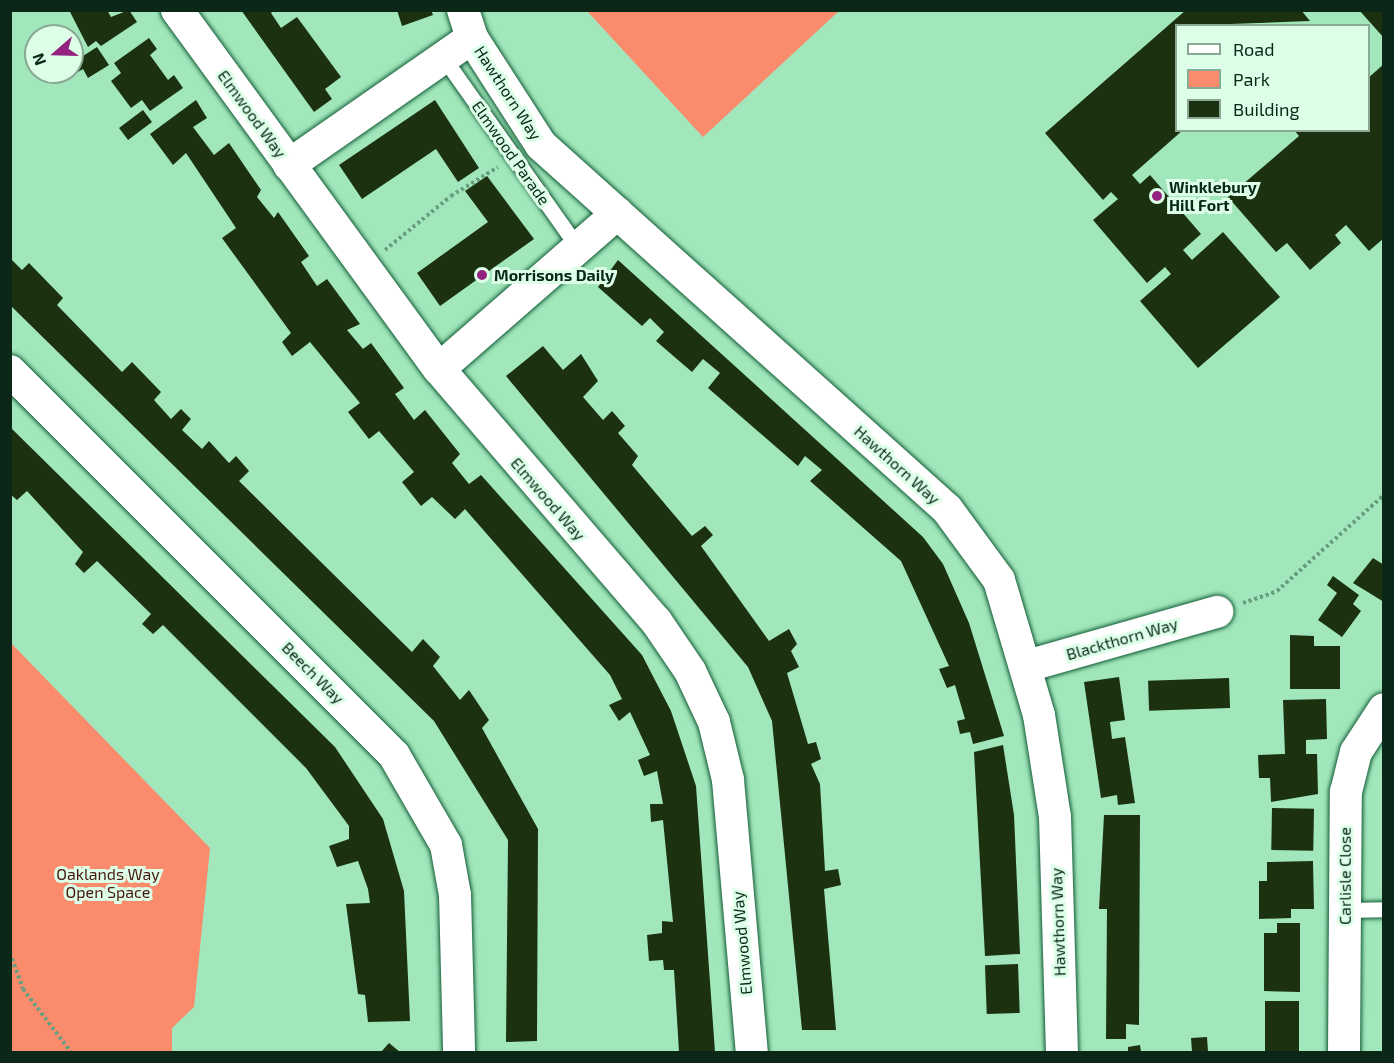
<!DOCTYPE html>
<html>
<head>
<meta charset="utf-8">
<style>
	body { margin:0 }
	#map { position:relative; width:1394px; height:1063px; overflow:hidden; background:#a1e7bb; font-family:"Exo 2",sans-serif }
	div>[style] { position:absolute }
	.green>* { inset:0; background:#fb8b6d }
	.building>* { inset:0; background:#1b3110; transform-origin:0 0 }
	.path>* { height:4px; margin-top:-2px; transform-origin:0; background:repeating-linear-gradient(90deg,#689e7d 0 3px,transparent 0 6px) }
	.roads { filter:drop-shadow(0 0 2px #135c37) drop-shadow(0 0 2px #135c37) }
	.service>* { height:15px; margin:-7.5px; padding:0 7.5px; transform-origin:7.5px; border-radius:7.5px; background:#fff }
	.minor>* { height:32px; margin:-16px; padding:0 16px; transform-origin:16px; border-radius:16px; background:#fff }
	.dots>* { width:16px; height:16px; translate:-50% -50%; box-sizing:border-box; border:3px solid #ddffe8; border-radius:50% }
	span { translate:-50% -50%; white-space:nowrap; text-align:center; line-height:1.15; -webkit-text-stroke:6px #ddffe8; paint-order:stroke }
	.street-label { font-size:16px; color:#0a2717 }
	.poi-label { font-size:16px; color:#0a2717; font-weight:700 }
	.left { translate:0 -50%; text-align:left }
	.park-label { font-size:16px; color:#481a0e }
	.frame { position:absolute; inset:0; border:12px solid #0a2717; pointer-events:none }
	.legend { position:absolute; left:1175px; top:24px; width:195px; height:108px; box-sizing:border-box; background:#ddffe8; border:2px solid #89a994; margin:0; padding:8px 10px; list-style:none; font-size:18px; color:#0a2717 }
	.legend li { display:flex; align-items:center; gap:12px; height:30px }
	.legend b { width:30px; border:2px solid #89a994 }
	.north { position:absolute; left:24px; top:24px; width:60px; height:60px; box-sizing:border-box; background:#ddffe8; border:2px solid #89a994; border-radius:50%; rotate:250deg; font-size:16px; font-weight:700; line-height:24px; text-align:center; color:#0a2717 }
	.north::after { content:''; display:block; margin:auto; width:21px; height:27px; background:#942281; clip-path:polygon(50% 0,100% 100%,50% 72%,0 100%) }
</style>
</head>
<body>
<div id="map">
	<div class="green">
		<div style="clip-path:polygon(587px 11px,839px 11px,703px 137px)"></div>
		<div style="clip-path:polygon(10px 642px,210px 848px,194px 1007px,172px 1028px,172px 1052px,11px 1052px)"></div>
	</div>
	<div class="building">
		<div style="clip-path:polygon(69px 10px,107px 10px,111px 17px,129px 10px,137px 22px,101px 46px,96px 41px,88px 47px)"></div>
		<div style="clip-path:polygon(241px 10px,274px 10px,271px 13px,281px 28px,297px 17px,341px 77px,325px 89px,332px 99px,314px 112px)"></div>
		<div style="clip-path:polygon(397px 10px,431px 10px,433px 15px,402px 26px)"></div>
		<div style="clip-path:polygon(1186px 10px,1301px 10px,1310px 21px,1176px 26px,1176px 130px,1183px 130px,1132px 175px,1140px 184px,1150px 175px,1201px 234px,1183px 250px,1192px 260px,1223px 232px,1280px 297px,1198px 368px,1140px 301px,1171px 274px,1165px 267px,1147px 283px,1093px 220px,1118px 199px,1111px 192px,1103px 200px,1045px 133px)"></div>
		<div style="clip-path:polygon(1359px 10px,1384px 10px,1384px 38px)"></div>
		<div style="clip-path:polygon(149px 38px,157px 49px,150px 55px,168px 80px,174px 75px,183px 88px,150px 111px,142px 100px,131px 108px,111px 81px,121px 73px,114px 63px)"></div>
		<div style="clip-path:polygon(97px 47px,109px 65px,88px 78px,83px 69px,76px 73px,72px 63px)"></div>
		<div style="clip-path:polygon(1384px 64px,1384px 238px,1369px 251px,1346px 225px,1335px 235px,1341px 243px,1310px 270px,1287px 243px,1276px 252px,1228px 197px,1299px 136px,1294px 130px,1368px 130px,1368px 78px)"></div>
		<div style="clip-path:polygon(196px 100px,207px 118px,193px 127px,214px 155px,229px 143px,261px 190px,257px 197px,274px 218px,278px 212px,309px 256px,301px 262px,317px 286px,327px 279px,360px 324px,347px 330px,363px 349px,371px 343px,404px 388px,395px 394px,414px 420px,425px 410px,460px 454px,452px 463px,469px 484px,481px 475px,642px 655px,671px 711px,696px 786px,715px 1052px,679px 1052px,674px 970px,664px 970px,663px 960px,649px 961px,647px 935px,662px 933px,662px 921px,673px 922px,663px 820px,651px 822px,650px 804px,663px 804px,657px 771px,644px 776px,638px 760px,650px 755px,630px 712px,619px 721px,609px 705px,622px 699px,610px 675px,465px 509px,455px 519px,432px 497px,421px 506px,402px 482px,414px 472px,379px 431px,369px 439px,348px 412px,360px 403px,310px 342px,292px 356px,282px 342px,291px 333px,222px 238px,236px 228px,186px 153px,173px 165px,150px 134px)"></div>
		<div style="clip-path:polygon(435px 100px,479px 168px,458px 182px,436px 149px,362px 199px,339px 165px)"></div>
		<div style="left:143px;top:110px;width:15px;height:30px;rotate:53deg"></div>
		<div style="clip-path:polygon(487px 176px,534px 239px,440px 306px,417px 273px,488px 222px,465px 191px)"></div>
		<div style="clip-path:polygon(10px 258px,22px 270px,29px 263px,63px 298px,57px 305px,122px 372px,132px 362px,161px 392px,154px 400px,171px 419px,181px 409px,191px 419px,182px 430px,202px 449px,209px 441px,229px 463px,236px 456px,249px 471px,239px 481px,412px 652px,423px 639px,440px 657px,433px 666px,460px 700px,469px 690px,489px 720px,482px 728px,538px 829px,537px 1041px,506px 1042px,508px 840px,434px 721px,10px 305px)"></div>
		<div style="clip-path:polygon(618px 260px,923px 537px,943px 564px,969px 623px,1004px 736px,973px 744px,970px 732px,960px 734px,957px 721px,965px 719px,955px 685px,947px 688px,939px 669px,949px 666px,901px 561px,810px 481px,822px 470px,805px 456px,798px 466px,708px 388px,720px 373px,703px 359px,692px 372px,656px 341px,664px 332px,650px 318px,642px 326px,598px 287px)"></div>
		<div style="clip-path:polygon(543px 346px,563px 370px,581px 354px,598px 381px,583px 397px,603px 420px,612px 411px,625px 426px,618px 433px,638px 456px,632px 465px,692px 536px,705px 526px,713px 535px,701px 546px,769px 641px,789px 629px,797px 644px,791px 651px,799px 667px,787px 673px,808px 744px,816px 742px,821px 759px,811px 764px,820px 784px,825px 871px,838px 869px,841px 885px,824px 889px,836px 1030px,802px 1030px,772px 721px,748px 667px,506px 376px)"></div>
		<div style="clip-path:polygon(10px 427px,335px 747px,383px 819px,404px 891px,410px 1021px,368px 1022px,365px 995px,358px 994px,346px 904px,370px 903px,368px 889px,358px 861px,337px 867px,329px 846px,349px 839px,349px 826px,306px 768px,163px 625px,153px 634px,142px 624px,151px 614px,97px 561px,84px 573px,75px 564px,83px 552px,27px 491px,17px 500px,10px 494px)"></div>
		<div style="clip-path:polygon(1373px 558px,1384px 565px,1384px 602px,1353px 583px)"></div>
		<div style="clip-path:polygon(1333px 576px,1359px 595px,1353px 604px,1361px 611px,1342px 637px,1318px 620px,1337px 593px,1327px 585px)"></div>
		<div style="clip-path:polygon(1290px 635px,1314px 636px,1314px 646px,1340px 646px,1340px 689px,1290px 689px)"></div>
		<div style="clip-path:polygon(1119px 677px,1125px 720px,1110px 722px,1112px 739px,1125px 737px,1135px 803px,1118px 805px,1117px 795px,1101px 798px,1084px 682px)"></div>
		<div style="left:1229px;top:678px;width:30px;height:81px;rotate:88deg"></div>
		<div style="clip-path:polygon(1326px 699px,1327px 739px,1306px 740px,1306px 754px,1317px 754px,1318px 794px,1271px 802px,1270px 778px,1259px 778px,1258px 755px,1285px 754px,1283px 700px)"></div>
		<div style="clip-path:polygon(1003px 745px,1014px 815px,1020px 954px,985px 956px,974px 752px)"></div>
		<div style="left:1272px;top:808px;width:42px;height:42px;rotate:1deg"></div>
		<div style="clip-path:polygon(1104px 815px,1140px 815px,1139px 1025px,1126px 1024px,1126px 1039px,1106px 1039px,1107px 909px,1099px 909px)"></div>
		<div style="clip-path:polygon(1313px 861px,1314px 909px,1291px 909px,1291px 918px,1259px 919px,1259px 881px,1267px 881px,1267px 862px)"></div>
		<div style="clip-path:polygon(1277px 923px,1300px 923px,1300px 992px,1264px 991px,1264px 933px,1277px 933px)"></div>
		<div style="left:1018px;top:964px;width:49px;height:33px;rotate:88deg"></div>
		<div style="left:1265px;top:1001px;width:34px;height:51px"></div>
		<div style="left:1207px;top:1037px;width:15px;height:16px;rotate:86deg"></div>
		<div style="clip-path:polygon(389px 1043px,400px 1052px,381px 1052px)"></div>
		<div style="clip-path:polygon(1140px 1045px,1141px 1052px,1128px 1052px,1128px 1047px)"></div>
	</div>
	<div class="path">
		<div style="left:385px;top:250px;width:85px;rotate:-39.3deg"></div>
		<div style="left:451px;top:196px;width:55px;rotate:-31.7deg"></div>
		<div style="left:1243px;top:603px;width:36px;rotate:-19deg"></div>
		<div style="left:1277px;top:591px;width:144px;rotate:-41.9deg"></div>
		<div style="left:10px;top:953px;width:38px;rotate:70deg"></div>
		<div style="left:23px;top:989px;width:79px;rotate:52.7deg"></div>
	</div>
	<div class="roads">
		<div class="service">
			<div style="left:443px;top:57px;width:234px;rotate:54.7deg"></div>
			<div style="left:1345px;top:910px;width:39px;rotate:-1deg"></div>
		</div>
		<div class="minor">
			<div style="left:177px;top:10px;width:444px;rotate:53.9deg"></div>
			<div style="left:439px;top:369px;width:333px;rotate:49.3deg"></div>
			<div style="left:656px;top:621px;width:60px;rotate:55.8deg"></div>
			<div style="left:690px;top:671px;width:56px;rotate:64.8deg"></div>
			<div style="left:714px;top:722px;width:60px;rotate:76.4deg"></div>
			<div style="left:728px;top:780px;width:273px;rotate:85deg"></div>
			<div style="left:463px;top:10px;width:29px;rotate:72deg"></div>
			<div style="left:472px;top:38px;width:127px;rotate:57.2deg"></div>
			<div style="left:541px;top:145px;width:545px;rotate:41.88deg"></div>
			<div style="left:947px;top:509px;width:88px;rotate:53.8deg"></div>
			<div style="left:999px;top:580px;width:141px;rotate:73.5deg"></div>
			<div style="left:1039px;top:715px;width:103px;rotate:81.1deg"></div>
			<div style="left:1055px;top:817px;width:235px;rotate:88.3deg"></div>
			<div style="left:289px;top:165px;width:223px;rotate:-34.8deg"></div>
			<div style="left:439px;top:369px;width:237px;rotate:-41.1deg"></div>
			<div style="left:10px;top:371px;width:543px;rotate:45deg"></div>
			<div style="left:394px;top:755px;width:104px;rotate:60deg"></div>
			<div style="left:446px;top:845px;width:51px;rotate:79.8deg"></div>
			<div style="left:455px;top:895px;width:157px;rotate:88.5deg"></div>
			<div style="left:1027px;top:666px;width:198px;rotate:-15.9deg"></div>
			<div style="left:1344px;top:1052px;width:260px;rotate:-89.6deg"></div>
			<div style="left:1346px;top:792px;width:41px;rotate:-76deg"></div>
			<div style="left:1356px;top:752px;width:51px;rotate:-56.9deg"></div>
		</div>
	</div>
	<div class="dots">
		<div style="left:1157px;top:196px;background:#942281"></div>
		<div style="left:482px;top:275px;background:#942281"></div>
	</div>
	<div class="street-label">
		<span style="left:508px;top:93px;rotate:57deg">Hawthorn Way</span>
		<span style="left:252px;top:114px;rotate:54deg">Elmwood Way</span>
		<span style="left:511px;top:153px;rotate:55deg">Elmwood Parade</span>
		<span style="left:897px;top:465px;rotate:42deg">Hawthorn Way</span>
		<span style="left:548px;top:499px;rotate:49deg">Elmwood Way</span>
		<span style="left:1122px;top:639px;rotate:-16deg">Blackthorn Way</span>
		<span style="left:313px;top:673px;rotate:45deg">Beech Way</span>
		<span style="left:1345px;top:876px;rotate:-90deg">Carlisle Close</span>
		<span style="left:1058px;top:922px;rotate:-92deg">Hawthorn Way</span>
		<span style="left:742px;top:943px;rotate:-95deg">Elmwood Way</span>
	</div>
	<div class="poi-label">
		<span class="left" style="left:1169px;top:196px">Winklebury<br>Hill Fort</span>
		<span class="left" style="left:494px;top:275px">Morrisons Daily</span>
	</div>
	<div class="park-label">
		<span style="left:108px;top:883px">Oaklands Way<br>Open Space</span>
	</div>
	<div class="frame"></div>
	<ul class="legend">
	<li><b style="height:8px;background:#fff"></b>Road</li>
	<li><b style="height:16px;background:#fb8b6d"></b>Park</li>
	<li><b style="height:16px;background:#1b3110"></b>Building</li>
	</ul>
	<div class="north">N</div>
</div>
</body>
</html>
